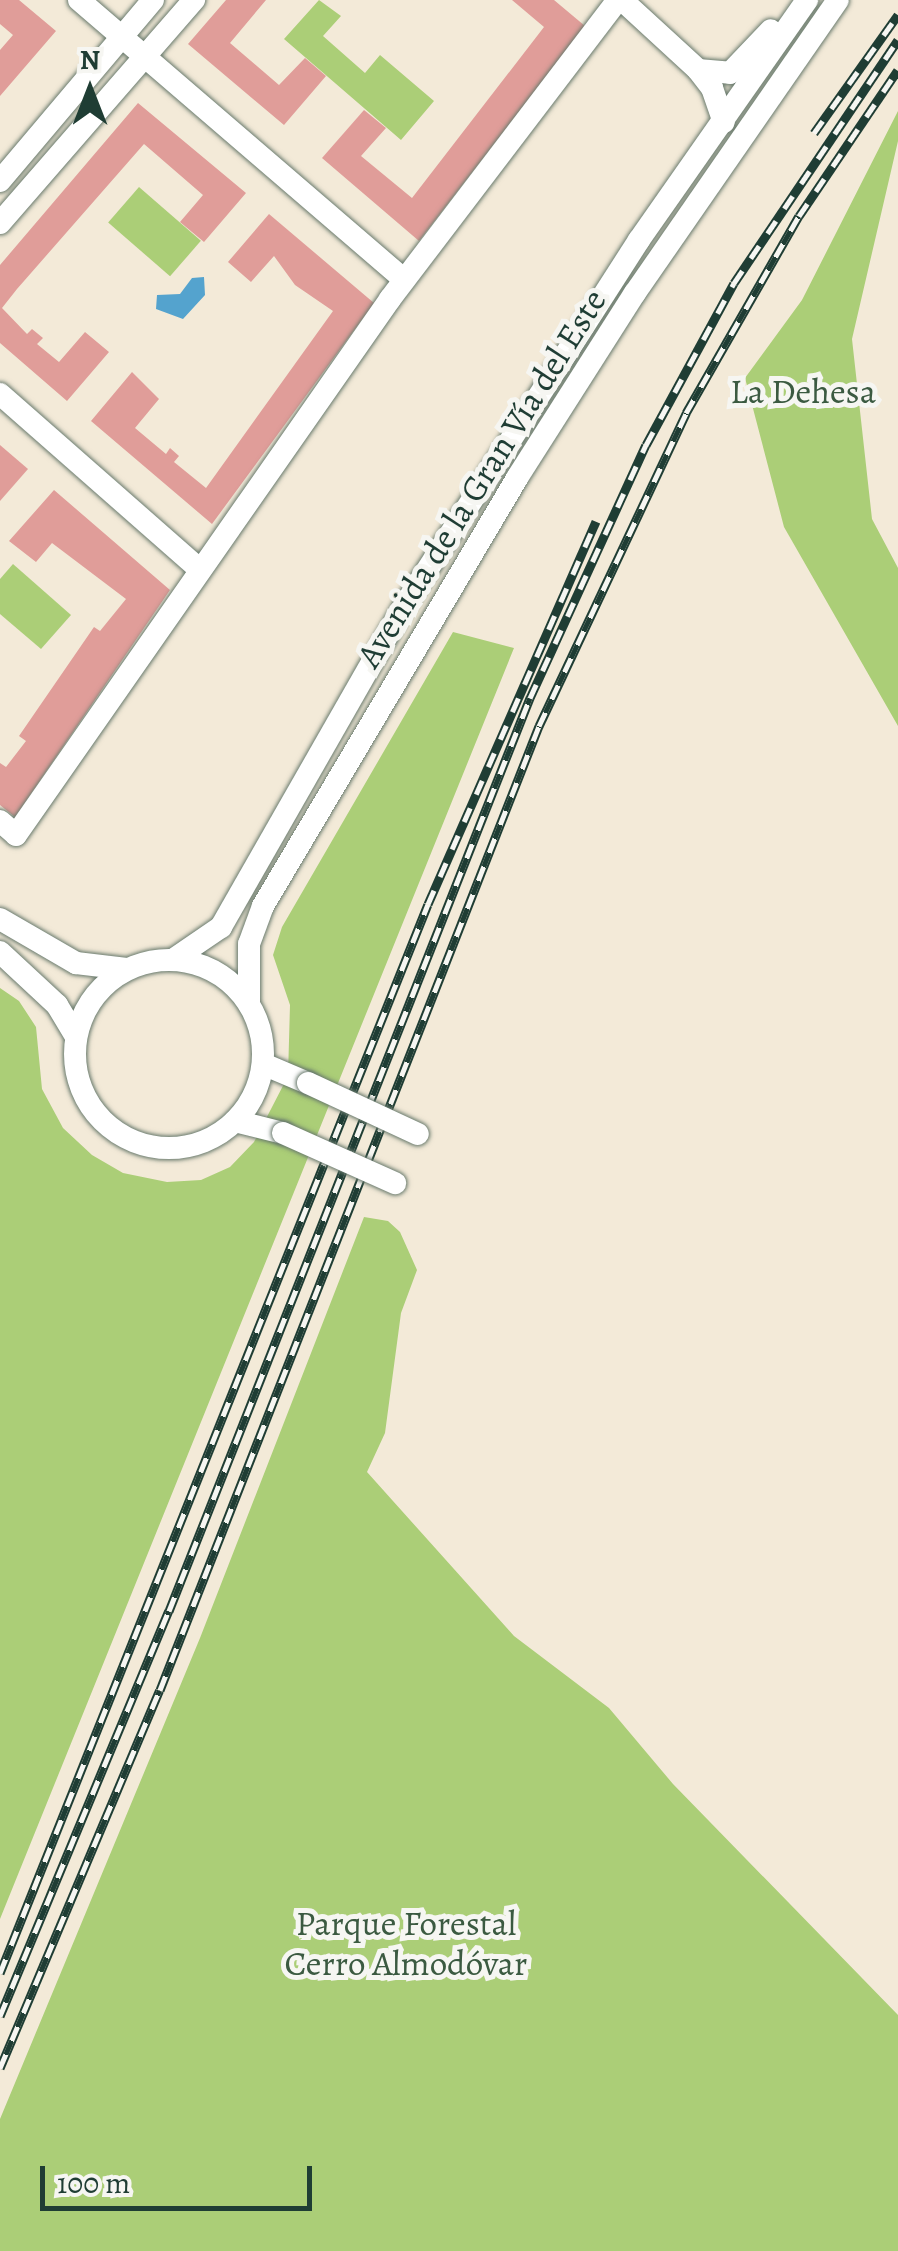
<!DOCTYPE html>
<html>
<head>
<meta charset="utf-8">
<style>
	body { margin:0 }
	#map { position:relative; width:898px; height:2251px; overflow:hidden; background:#f3ead8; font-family:Alegreya,serif }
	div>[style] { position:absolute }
	.green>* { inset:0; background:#abce77; transform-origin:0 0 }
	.water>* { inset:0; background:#54a3ce }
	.building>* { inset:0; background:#e09d99 }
	.roads { filter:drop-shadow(0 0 2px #697a6d) drop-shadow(0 0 2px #697a6d) }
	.minor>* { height:22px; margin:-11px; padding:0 11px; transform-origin:11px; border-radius:11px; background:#fff }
	.minor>.ring { margin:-11px; padding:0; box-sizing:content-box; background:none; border:22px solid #fff; border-radius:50% }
	.rail>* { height:9px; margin-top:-4.5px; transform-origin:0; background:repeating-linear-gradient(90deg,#f6f6f2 0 15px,#1f3d34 0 30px); box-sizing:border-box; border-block:2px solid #1f3d34 }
	.bridges { filter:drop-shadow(0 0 2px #697a6d) drop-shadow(0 0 2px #697a6d) }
	.minor-bridge>* { height:22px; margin:-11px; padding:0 11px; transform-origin:11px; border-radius:11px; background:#fff }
	span { translate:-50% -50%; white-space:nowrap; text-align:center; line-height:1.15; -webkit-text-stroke:10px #f6f6f2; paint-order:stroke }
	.park-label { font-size:35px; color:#3b5a41 }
	.street-label { font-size:35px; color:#1f3d34 }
	.north { position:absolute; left:40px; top:40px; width:100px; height:100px; -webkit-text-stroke:8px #f6f6f2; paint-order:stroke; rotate:0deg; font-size:28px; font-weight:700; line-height:40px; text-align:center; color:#1f3d34 }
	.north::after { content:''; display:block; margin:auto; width:35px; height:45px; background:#1f3d34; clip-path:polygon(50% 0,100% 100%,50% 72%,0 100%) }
	.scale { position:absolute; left:40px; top:2166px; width:272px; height:45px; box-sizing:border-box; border:5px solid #1f3d34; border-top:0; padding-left:12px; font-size:30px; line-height:35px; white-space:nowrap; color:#1f3d34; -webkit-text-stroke:8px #f6f6f2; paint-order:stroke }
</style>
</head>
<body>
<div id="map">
	<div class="green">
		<div style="clip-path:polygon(319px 0,341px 16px,323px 36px,365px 73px,380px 55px,434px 101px,401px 140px,284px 39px)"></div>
		<div style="clip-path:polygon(898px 111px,898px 141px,852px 339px,872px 519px,898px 568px,898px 726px,784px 527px,745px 378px,802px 300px)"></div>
		<div style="left:139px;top:187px;width:82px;height:47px;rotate:41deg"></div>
		<div style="clip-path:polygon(13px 564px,71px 615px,41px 649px,0 614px,0 579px)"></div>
		<div style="clip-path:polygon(453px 632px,514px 648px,0 1919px,0 988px,19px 1001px,36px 1027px,42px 1089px,63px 1128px,92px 1155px,123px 1173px,167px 1182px,201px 1180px,230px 1167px,254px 1142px,288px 1076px,290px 1005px,273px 955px,282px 927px)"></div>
		<div style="clip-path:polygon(364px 1217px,388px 1221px,400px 1232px,417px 1270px,401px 1313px,385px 1433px,367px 1472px,514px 1636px,609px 1708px,673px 1784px,898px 2015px,898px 2251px,0 2251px,0 2119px,200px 1638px)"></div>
	</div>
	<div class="water">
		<div style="clip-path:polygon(204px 277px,205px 295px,183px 319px,156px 309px,157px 295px,180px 294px,192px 278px)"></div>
	</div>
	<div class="building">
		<div style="clip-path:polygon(0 0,19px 0,56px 31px,0 96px,0 50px,13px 35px,0 24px)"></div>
		<div style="clip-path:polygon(226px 0,266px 0,230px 43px,279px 85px,305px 58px,326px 76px,284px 125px,188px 44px)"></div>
		<div style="clip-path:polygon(512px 0,554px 0,585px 26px,419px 241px,322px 158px,364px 110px,386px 128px,361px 156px,412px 198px,544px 27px)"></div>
		<div style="clip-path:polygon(138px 103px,246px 193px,204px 242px,180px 222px,203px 195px,144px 144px,17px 289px,2px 308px,27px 334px,32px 329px,43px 338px,37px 344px,59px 362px,85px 332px,109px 352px,67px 401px,0 343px,0 265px)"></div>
		<div style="clip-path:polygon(269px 214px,374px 303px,212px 524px,91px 421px,132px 372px,159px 399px,135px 428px,166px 454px,170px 448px,179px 456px,174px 462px,206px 488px,333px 311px,295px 285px,274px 256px,251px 282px,228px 262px)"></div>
		<div style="clip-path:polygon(0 445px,28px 469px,0 501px)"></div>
		<div style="clip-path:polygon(54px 490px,170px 590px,15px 817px,0 805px,0 763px,6px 767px,26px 741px,19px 736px,94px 627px,100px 631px,126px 599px,52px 543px,36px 562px,9px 541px)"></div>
	</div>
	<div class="roads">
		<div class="minor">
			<div style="left:79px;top:0;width:429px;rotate:40.7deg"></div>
			<div style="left:622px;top:0;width:103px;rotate:42.6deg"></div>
			<div style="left:698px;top:70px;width:23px;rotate:52deg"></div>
			<div style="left:712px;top:88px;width:36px;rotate:71deg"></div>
			<div style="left:698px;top:70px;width:32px;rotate:5deg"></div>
			<div style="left:730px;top:73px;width:59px;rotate:-46.4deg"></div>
			<div style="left:0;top:181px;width:237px;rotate:-49.8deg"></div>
			<div style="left:0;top:223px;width:296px;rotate:-49deg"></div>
			<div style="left:0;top:394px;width:262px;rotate:41.3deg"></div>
			<div style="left:0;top:821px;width:21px;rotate:41deg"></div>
			<div style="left:16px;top:835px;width:654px;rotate:-55.09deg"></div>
			<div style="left:390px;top:299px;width:376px;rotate:-52.7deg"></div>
			<div style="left:0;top:919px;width:88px;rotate:30.1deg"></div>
			<div style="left:76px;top:963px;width:51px;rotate:6.7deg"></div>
			<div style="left:0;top:952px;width:78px;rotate:42.9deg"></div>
			<div style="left:57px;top:1005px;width:37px;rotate:59deg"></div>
			<div style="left:174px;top:959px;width:57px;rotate:-34.2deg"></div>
			<div style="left:221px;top:927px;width:373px;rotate:-60.3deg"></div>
			<div style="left:406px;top:603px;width:431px;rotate:-57.3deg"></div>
			<div style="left:639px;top:240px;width:293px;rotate:-55deg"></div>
			<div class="ring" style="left:75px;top:960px;width:166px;height:166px"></div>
			<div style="left:249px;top:1004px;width:60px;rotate:-90deg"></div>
			<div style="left:249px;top:944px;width:40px;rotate:-69.8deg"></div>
			<div style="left:263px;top:906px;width:498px;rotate:-59.3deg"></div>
			<div style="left:517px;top:478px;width:219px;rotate:-57.5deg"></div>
			<div style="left:635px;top:293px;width:356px;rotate:-55.3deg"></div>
			<div style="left:263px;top:1064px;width:49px;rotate:22.9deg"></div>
			<div style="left:235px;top:1121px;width:49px;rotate:14deg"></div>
		</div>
	</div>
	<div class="rail">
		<div style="left:814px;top:133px;width:145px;rotate:-54.6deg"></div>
		<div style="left:0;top:1973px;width:1151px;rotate:-68.18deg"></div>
		<div style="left:428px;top:904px;width:418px;rotate:-66.3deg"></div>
		<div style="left:0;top:2016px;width:439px;rotate:-67.4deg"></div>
		<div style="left:169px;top:1611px;width:982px;rotate:-68.43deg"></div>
		<div style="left:530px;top:698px;width:278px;rotate:-65.4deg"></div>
		<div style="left:646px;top:445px;width:184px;rotate:-61.5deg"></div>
		<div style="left:734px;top:283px;width:293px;rotate:-56deg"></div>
		<div style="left:0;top:2068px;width:410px;rotate:-67.1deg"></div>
		<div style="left:160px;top:1690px;width:1036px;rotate:-68.54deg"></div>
		<div style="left:539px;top:726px;width:346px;rotate:-64.8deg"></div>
		<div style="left:686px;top:413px;width:227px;rotate:-60.2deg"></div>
		<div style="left:799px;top:216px;width:176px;rotate:-55.9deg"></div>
	</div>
	<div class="bridges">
		<div class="minor-bridge">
			<div style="left:308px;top:1083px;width:121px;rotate:24.9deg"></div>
			<div style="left:283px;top:1133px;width:123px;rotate:24.1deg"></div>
		</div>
	</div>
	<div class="park-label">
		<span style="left:803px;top:391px">La Dehesa</span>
		<span style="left:406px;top:1943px">Parque Forestal<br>Cerro Almodóvar</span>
	</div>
	<div class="street-label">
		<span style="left:481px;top:478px;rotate:-58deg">Avenida de la Gran Vía del Este</span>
	</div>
	<div class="north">N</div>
	<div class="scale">100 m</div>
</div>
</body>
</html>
